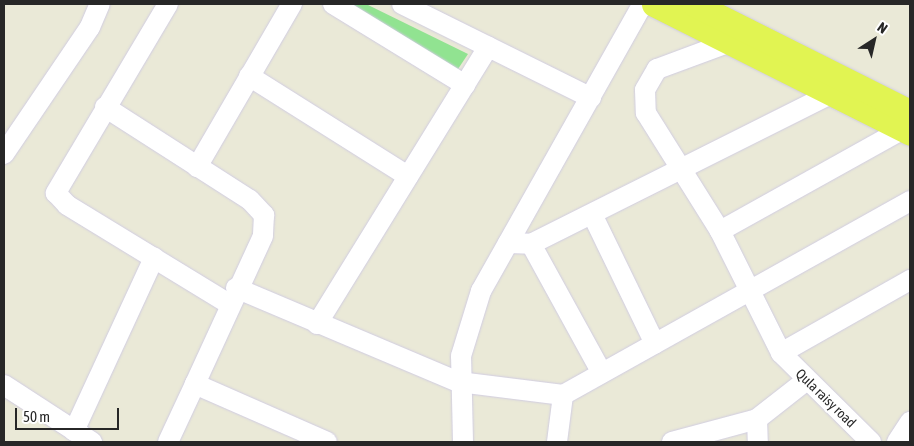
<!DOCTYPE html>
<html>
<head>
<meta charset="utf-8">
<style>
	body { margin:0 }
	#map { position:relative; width:914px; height:446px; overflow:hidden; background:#eae9d7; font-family:"Asap Condensed",sans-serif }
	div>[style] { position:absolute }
	.green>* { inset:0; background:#91e391 }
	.roads { filter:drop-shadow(0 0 1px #d0cce1) drop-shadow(0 0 1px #d0cce1) }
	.minor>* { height:20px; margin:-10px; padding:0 10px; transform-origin:10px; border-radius:10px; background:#fff }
	.major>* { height:25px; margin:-12.5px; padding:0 12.5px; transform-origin:12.5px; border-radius:12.5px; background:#e1f452 }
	span { translate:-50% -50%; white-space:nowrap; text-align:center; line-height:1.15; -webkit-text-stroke:4.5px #fff; paint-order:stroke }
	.street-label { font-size:14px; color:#272727 }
	.frame { position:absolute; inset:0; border:5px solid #272727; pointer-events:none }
	.north { position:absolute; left:849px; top:15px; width:50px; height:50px; -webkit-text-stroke:4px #fff; paint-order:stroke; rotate:35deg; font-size:14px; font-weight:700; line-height:20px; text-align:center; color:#272727 }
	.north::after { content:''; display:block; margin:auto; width:18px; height:22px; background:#272727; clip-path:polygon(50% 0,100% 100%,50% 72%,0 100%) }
	.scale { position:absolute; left:15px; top:408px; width:104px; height:22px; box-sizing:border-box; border:2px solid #272727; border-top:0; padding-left:6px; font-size:15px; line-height:18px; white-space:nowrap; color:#272727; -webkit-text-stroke:4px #fff; paint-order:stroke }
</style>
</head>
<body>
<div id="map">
	<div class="green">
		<div style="clip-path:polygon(339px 4px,366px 4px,468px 54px,454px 75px)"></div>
	</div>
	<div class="roads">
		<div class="minor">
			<div style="left:168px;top:4px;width:220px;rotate:120.7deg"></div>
			<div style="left:56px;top:193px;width:16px;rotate:47deg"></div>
			<div style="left:67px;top:205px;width:190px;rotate:31.4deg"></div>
			<div style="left:333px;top:4px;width:155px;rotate:31.5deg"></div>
			<div style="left:402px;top:4px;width:211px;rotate:26.4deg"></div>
			<div style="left:730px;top:42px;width:78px;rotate:159.7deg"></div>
			<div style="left:657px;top:69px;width:24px;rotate:120deg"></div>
			<div style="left:645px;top:90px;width:23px;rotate:88deg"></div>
			<div style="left:646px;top:113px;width:139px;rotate:57.9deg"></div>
			<div style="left:720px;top:231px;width:136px;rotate:63.4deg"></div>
			<div style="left:781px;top:353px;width:127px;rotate:44.7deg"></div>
			<div style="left:249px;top:76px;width:188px;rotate:32.2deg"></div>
			<div style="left:105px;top:107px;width:172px;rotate:32.7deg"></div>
			<div style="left:250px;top:200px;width:21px;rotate:47deg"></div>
			<div style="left:264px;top:215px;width:21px;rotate:93deg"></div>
			<div style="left:263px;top:236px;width:163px;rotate:114.7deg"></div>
			<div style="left:4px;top:154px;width:153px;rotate:-55.9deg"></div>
			<div style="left:90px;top:27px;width:25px;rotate:-67deg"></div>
			<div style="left:197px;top:167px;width:189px;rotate:-59.8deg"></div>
			<div style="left:592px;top:214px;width:144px;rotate:64.1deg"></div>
			<div style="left:720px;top:231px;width:210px;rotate:-29.1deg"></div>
			<div style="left:508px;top:243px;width:23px;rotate:2deg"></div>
			<div style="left:531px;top:244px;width:335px;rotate:-26.6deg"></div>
			<div style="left:531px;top:244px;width:147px;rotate:61.2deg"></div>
			<div style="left:236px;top:288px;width:242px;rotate:22.9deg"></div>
			<div style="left:459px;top:382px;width:105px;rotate:7.1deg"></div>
			<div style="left:317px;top:324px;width:326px;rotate:-58.3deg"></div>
			<div style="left:781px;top:353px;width:148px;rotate:-29.5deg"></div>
			<div style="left:4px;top:385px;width:105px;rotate:32.9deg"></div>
			<div style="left:757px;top:419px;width:23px;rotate:88deg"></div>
			<div style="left:74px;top:431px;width:191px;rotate:-65.2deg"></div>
			<div style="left:168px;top:442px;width:64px;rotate:-65deg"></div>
			<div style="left:195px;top:384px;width:144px;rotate:23.7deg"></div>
			<div style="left:463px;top:442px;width:86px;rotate:-91.3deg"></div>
			<div style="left:461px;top:356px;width:68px;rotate:-72.9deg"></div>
			<div style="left:481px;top:291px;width:330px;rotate:-60.6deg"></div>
			<div style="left:557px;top:442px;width:47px;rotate:-82.7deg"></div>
			<div style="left:563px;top:395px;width:398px;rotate:-29.2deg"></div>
			<div style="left:672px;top:442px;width:88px;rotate:-15.1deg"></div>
			<div style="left:757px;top:419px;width:63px;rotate:-38deg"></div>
			<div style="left:897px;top:442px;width:24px;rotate:-57deg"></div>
		</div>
		<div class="major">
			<div style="left:654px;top:4px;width:287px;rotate:26.7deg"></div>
			<div style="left:694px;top:4px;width:241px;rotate:26.6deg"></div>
		</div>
	</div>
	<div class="street-label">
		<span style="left:826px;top:398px;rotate:44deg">Qula raisy road</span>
	</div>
	<div class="frame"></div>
	<div class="north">N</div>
	<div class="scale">50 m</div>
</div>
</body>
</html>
